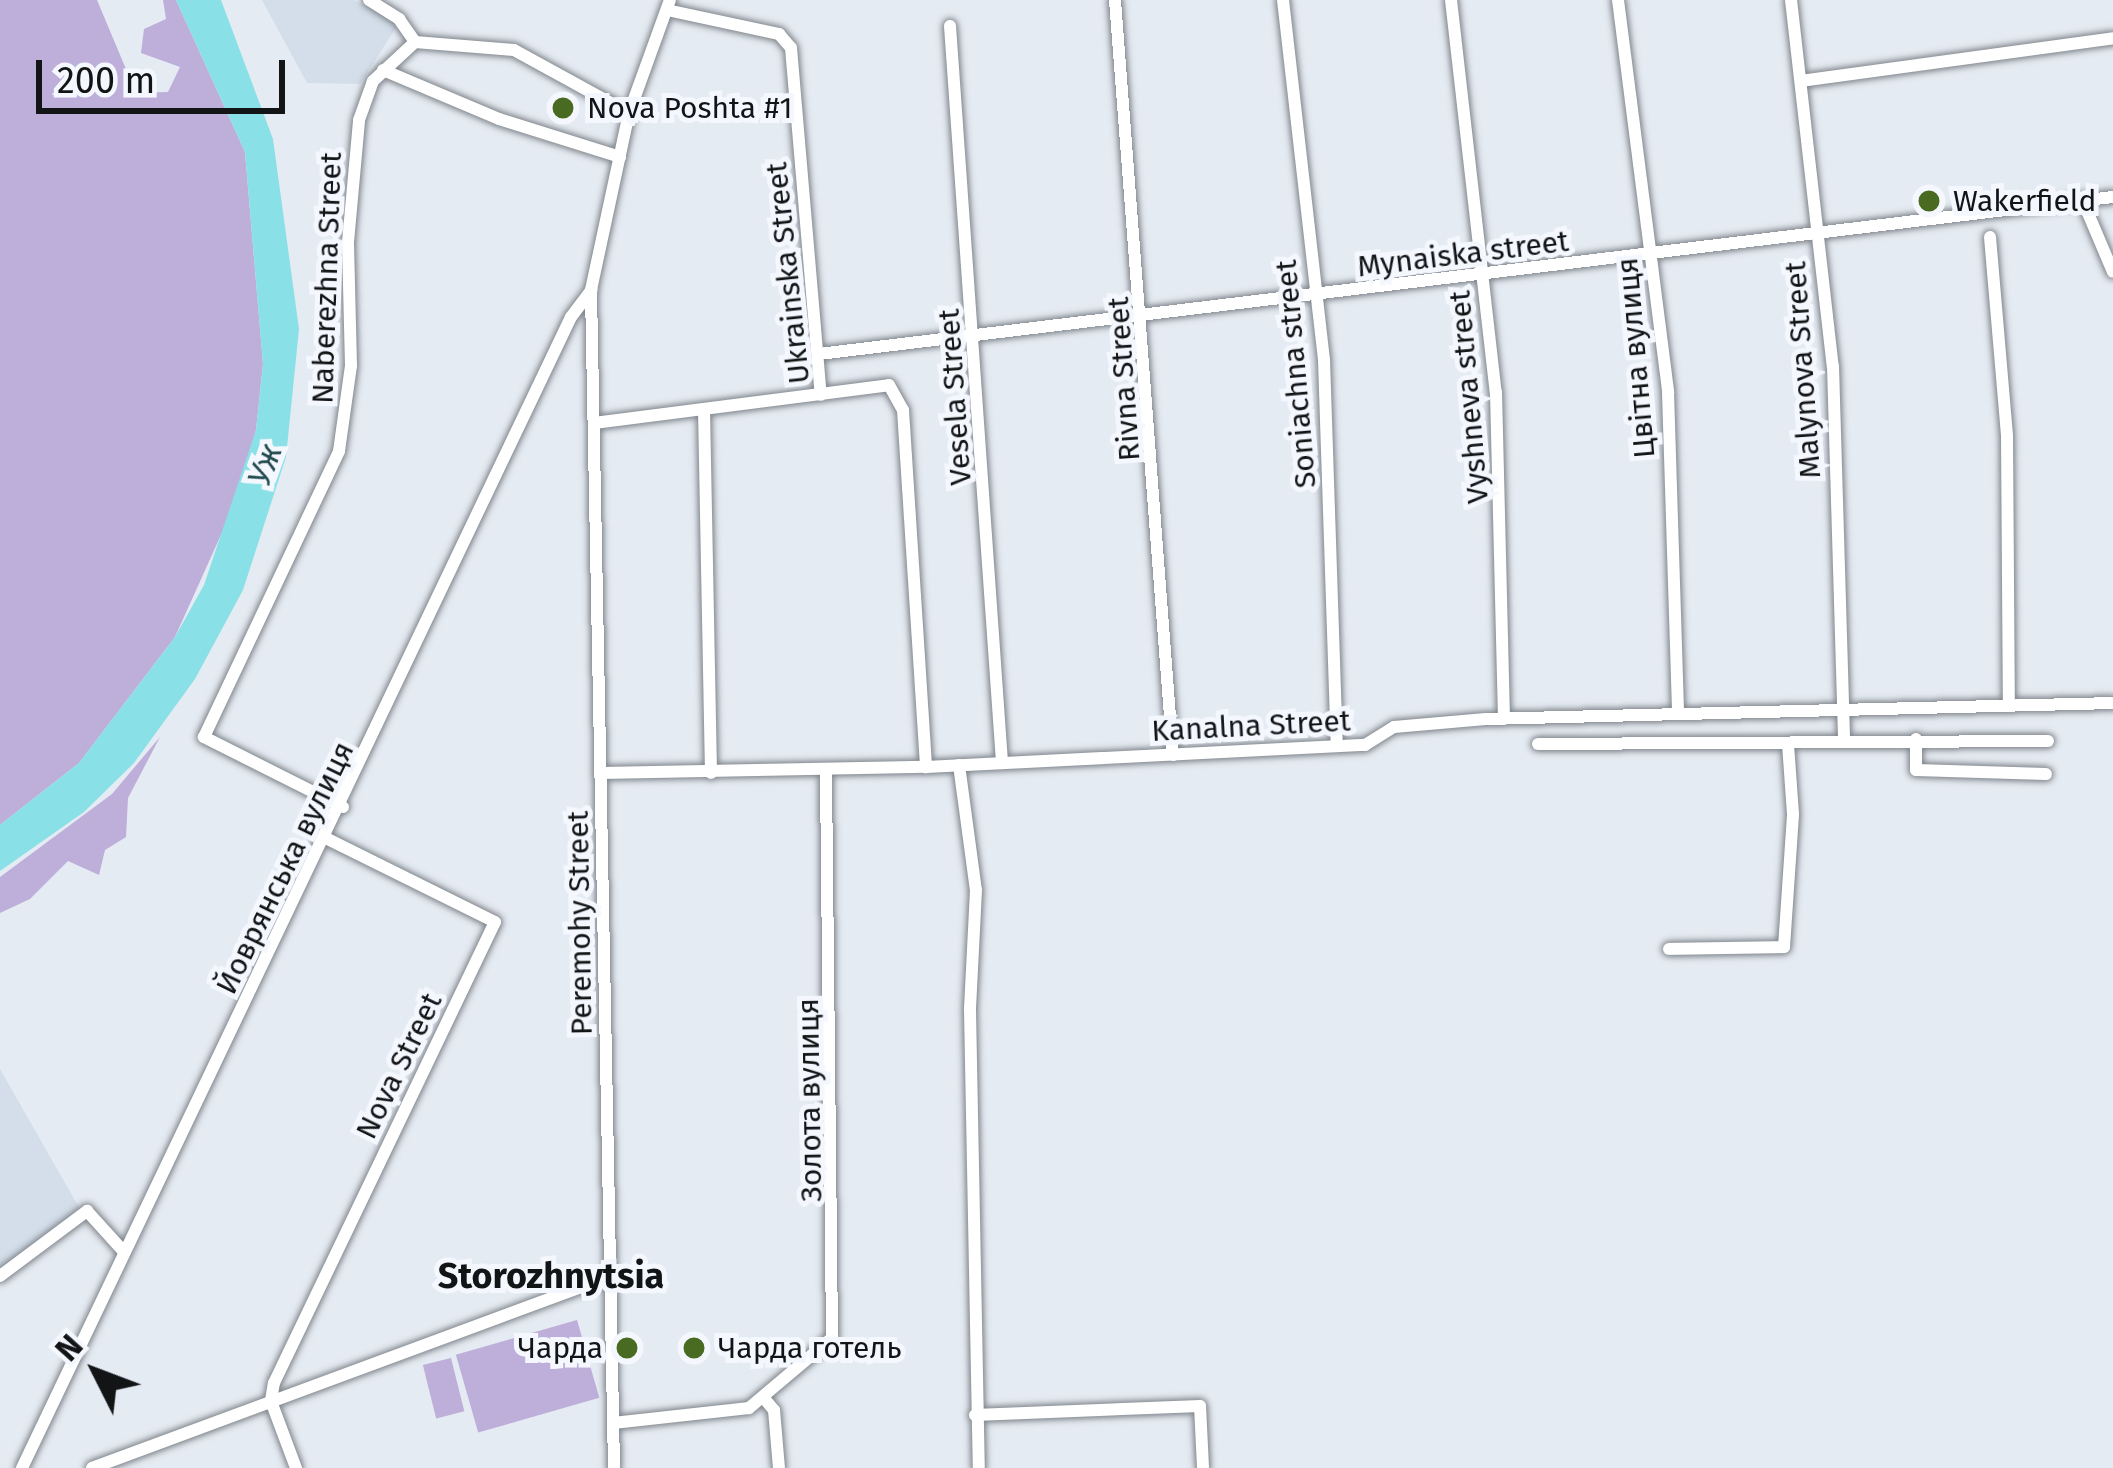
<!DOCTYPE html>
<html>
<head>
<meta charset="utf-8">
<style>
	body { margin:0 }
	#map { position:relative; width:2113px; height:1468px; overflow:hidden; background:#e5ebf2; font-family:"Fira Sans",sans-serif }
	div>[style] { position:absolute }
	.built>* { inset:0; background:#d3deea }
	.green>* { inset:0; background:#bdaeda; transform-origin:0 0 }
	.water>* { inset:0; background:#8ae0e7 }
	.roads { filter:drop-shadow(0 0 3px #80868c) drop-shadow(0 0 3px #80868c) }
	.minor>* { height:12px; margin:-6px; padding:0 6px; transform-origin:6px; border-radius:6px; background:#fff }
	.dots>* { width:33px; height:33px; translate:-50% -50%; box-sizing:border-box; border:6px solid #f4f8fe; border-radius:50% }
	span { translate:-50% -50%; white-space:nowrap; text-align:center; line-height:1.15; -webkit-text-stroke:10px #f4f8fe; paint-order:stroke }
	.poi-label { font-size:30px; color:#121416 }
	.left { translate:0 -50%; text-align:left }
	.right { translate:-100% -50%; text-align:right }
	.street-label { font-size:30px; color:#121416 }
	.water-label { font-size:33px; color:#224a4e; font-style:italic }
	.quarter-label { font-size:36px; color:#121416; font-weight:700 }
	.north { position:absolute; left:36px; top:1312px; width:120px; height:120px; -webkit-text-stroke:9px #f4f8fe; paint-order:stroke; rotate:312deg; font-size:33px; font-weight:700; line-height:48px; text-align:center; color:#121416 }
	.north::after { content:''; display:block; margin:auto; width:42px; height:54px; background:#121416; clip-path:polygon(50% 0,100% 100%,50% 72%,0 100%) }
	.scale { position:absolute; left:36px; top:60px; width:249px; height:54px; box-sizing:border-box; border:6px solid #121416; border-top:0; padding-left:15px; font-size:36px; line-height:42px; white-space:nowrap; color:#121416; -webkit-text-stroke:9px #f4f8fe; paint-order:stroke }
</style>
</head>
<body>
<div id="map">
	<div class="built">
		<div style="clip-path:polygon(262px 0,354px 0,399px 23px,360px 84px,307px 83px)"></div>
		<div style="clip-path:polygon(0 1069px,81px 1211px,0 1270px)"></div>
	</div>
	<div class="green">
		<div style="clip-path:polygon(0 0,97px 0,136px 93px,168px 92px,180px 67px,141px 53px,144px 29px,166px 19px,163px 0,176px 0,245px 152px,263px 364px,256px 430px,234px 506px,175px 637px,79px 763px,0 825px)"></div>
		<div style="clip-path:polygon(160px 737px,128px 798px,126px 837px,105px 850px,99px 875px,68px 861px,30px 899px,0 913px,0 877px,112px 794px)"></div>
		<div style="left:577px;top:1320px;width:81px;height:126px;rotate:74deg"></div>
		<div style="left:451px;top:1358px;width:55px;height:29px;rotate:76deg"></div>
	</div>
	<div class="water">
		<div style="clip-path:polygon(176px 0,221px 0,273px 139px,299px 329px,286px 457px,243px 590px,195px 679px,134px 763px,84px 812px,0 871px,0 825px,79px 763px,175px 637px,204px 585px,256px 430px,263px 364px,245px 152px)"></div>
	</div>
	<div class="roads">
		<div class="minor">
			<div style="left:369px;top:0;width:36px;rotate:32deg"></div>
			<div style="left:399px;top:19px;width:28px;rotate:55deg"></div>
			<div style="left:415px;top:42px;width:99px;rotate:4.6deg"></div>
			<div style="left:514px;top:50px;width:131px;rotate:28.7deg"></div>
			<div style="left:1115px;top:0;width:757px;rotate:85.61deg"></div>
			<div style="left:1283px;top:0;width:362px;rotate:83.5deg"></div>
			<div style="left:1324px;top:360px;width:385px;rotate:88.1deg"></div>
			<div style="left:1451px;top:0;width:395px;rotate:83.5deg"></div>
			<div style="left:1496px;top:392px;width:327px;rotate:88.6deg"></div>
			<div style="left:1618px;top:0;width:395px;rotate:82.7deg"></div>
			<div style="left:1668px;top:392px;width:321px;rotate:88.2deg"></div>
			<div style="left:1791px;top:0;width:368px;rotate:83.5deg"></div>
			<div style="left:1833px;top:366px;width:373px;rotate:88.3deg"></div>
			<div style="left:667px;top:10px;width:115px;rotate:12.1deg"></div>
			<div style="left:779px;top:34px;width:18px;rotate:49deg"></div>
			<div style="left:791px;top:48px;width:348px;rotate:85.1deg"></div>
			<div style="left:950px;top:26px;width:739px;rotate:85.96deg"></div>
			<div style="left:383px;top:70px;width:126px;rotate:22.9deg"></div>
			<div style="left:499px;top:119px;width:127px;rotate:17.4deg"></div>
			<div style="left:1801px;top:81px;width:315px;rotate:-7.8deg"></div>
			<div style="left:2082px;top:199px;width:79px;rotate:67deg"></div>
			<div style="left:1990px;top:237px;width:200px;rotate:85.1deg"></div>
			<div style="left:2007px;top:436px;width:268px;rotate:89.6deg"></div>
			<div style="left:819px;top:354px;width:1303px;rotate:-6.92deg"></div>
			<div style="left:704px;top:409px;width:364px;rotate:88.9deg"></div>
			<div style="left:594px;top:423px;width:297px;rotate:-7.3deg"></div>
			<div style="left:889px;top:385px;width:29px;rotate:61deg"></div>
			<div style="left:903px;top:410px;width:358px;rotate:86.3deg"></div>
			<div style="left:1916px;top:739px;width:31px;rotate:90deg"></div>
			<div style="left:1916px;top:770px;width:130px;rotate:1.8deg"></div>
			<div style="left:1538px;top:744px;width:510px;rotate:-0.34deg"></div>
			<div style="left:959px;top:765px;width:126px;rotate:82.3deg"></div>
			<div style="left:976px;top:890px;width:120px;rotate:92.9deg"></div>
			<div style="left:970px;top:1010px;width:458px;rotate:88.9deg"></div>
			<div style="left:601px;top:773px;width:325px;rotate:-1.1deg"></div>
			<div style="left:926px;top:767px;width:440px;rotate:-2.9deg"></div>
			<div style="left:1365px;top:745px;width:34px;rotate:-32deg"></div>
			<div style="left:1394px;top:727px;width:92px;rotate:-5deg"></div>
			<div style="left:1486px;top:719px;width:627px;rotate:-1.46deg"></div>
			<div style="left:343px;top:807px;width:156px;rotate:-153.3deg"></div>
			<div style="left:204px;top:737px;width:316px;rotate:-64.7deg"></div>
			<div style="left:339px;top:451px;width:86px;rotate:-82deg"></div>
			<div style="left:351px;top:366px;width:124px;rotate:-91.4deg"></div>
			<div style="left:348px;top:242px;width:122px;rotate:-84.8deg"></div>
			<div style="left:359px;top:120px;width:41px;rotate:-70.3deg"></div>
			<div style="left:373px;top:81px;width:57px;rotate:-42.9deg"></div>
			<div style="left:1669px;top:949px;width:115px;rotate:-1deg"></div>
			<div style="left:1784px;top:947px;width:133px;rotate:-86.1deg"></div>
			<div style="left:1793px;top:814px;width:70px;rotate:-94.1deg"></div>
			<div style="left:0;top:1276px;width:109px;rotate:-36.8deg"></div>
			<div style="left:87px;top:1211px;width:55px;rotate:47.9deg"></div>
			<div style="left:763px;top:1397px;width:17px;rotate:50deg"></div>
			<div style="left:774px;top:1410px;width:58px;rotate:85.1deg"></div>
			<div style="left:975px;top:1415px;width:225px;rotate:-2.3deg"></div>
			<div style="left:1200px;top:1406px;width:62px;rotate:87.2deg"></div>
			<div style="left:613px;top:1423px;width:137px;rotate:-6.3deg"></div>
			<div style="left:749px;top:1408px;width:109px;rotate:-40.1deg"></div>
			<div style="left:832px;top:1338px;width:568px;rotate:-90.61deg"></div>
			<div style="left:22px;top:1468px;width:1275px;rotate:-64.5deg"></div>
			<div style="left:571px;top:317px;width:34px;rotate:-53deg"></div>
			<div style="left:92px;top:1468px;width:553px;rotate:-20.3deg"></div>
			<div style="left:296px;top:1468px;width:72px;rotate:-110.5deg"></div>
			<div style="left:271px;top:1401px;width:18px;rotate:-81deg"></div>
			<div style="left:274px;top:1383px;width:511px;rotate:-64.39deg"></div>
			<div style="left:495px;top:922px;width:186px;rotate:-153.6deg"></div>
			<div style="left:614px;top:1468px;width:1178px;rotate:-91.12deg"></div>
			<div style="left:591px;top:290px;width:181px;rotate:-77.9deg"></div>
			<div style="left:629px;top:113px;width:120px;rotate:-70.1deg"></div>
		</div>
	</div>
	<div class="dots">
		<div style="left:563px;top:108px;background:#496a21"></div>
		<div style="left:1929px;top:201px;background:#496a21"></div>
		<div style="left:627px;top:1348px;background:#496a21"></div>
		<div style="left:694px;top:1348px;background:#496a21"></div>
	</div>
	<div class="poi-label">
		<span class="left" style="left:587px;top:108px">Nova Poshta #1</span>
		<span class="left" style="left:1953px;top:201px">Wakerfield</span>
		<span class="right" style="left:603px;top:1348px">Чарда</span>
		<span class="left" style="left:718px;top:1348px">Чарда готель</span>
	</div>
	<div class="street-label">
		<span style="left:1463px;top:254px;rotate:-7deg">Mynaiska street</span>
		<span style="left:788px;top:273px;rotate:-96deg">Ukrainska Street</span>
		<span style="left:327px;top:278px;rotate:-88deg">Naberezhna Street</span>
		<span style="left:1636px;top:358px;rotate:-95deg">Цвітна вулиця</span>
		<span style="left:1803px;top:370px;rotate:-94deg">Malynova Street</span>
		<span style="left:1296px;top:374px;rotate:-95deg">Soniachna street</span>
		<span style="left:1124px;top:379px;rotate:-94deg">Rivna Street</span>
		<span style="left:955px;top:397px;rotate:-94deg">Vesela Street</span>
		<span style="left:1469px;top:397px;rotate:-95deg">Vyshneva street</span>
		<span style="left:1251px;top:726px;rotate:-3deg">Kanalna Street</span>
		<span style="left:285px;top:868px;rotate:-64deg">Йоврянська вулиця</span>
		<span style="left:580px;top:923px;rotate:-91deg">Peremohy Street</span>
		<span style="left:399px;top:1066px;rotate:-64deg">Nova Street</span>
		<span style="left:810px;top:1100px;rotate:-91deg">Золота вулиця</span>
	</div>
	<div class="water-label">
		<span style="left:266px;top:465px;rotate:-70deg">Уж</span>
	</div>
	<div class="quarter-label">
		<span style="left:551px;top:1277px">Storozhnytsia</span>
	</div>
	<div class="north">N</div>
	<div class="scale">200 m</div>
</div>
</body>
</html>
